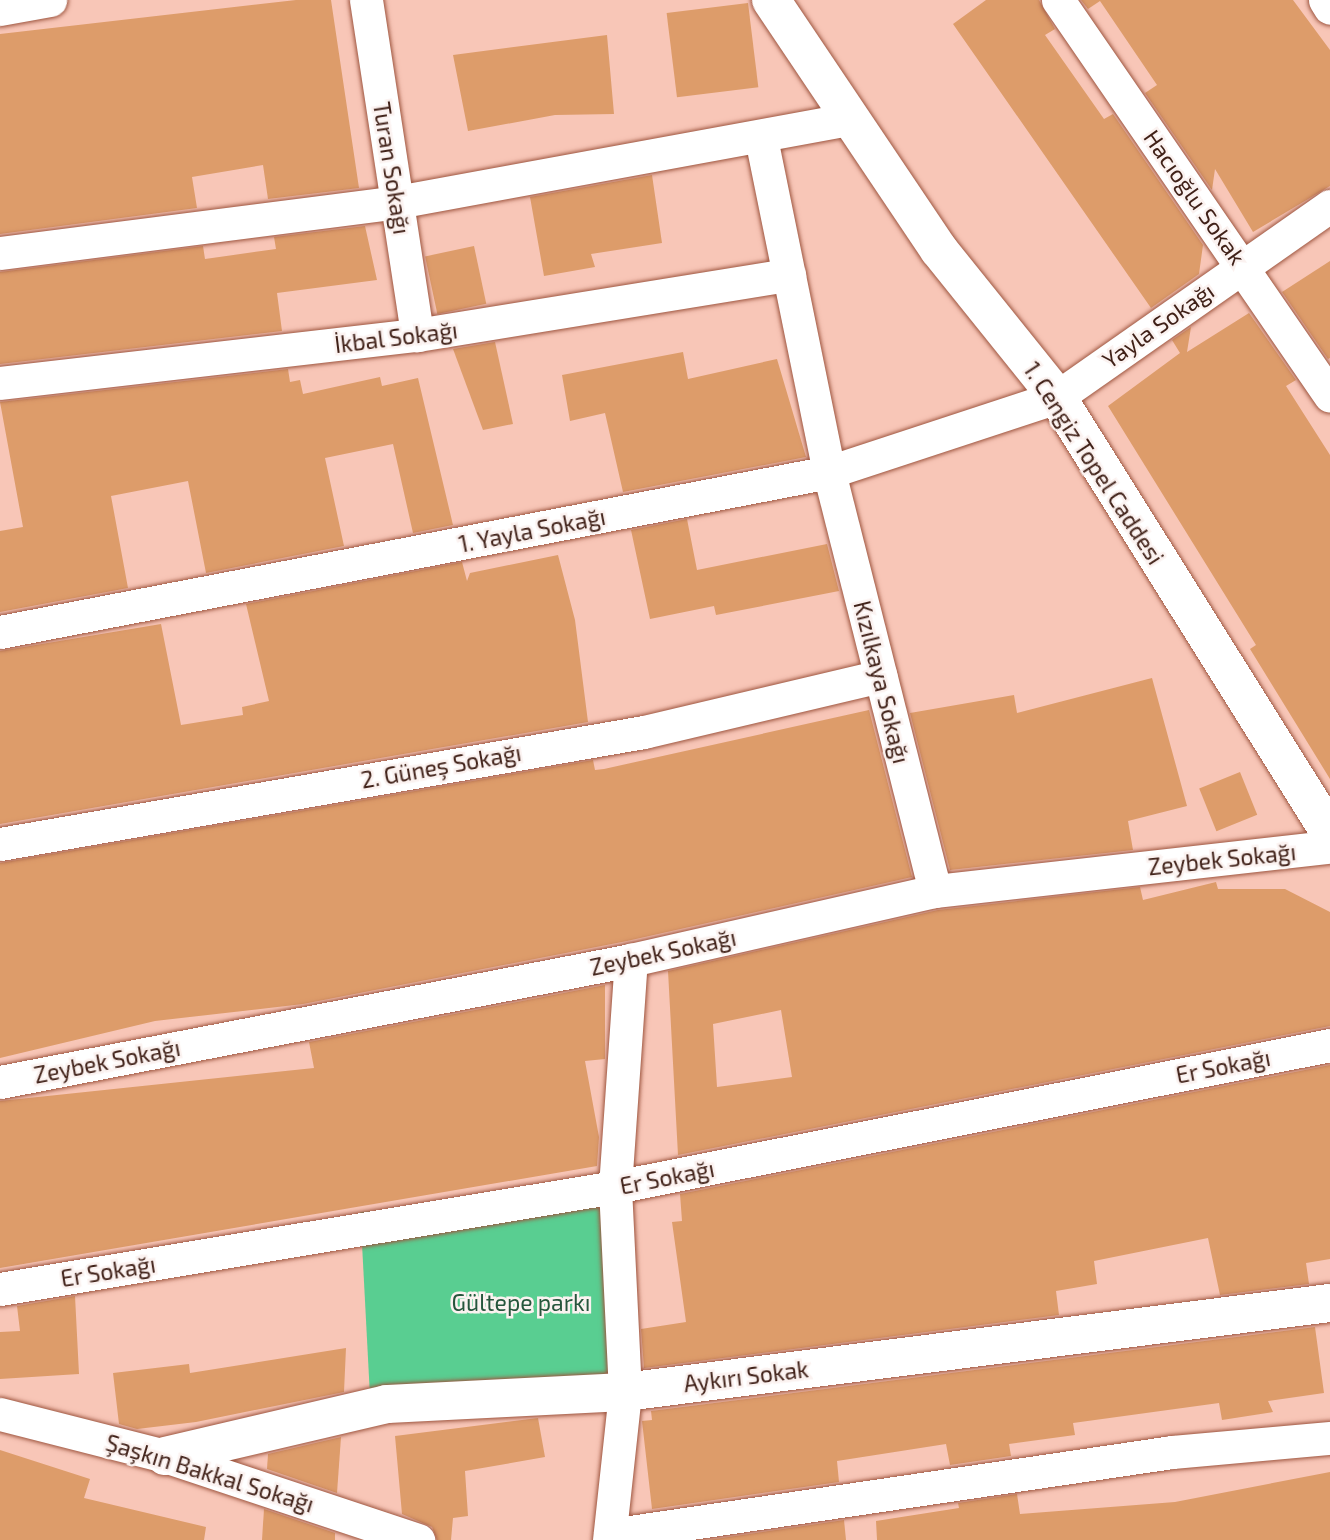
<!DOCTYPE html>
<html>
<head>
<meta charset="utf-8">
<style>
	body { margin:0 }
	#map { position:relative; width:1330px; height:1540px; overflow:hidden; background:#f8c6b7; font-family:"Exo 2",sans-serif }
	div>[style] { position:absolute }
	.green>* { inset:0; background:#59ce91; transform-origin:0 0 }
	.building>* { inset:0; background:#dd9c6a; transform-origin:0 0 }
	.roads { filter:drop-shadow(0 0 2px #9e5640) drop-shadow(0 0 2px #9e5640) }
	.minor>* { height:33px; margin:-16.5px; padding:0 16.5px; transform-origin:16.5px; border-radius:16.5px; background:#fff }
	.tertiary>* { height:38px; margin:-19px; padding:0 19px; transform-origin:19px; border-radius:19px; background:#fff }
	span { translate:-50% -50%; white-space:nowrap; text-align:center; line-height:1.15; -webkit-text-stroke:5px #fbf2f0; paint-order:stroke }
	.street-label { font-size:23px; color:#402118 }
	.park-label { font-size:23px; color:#26563c }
</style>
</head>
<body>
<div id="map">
	<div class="green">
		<div style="left:609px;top:1199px;width:186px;height:249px;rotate:87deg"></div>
	</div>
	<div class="building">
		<div style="clip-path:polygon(296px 0,331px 0,359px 188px,268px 199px,263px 165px,192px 177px,197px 208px,0 234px,0 34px)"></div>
		<div style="clip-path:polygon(986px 0,1039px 0,1055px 29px,1045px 35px,1104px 119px,1113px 114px,1203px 245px,1199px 274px,1151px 308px,953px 24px)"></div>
		<div style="clip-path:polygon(1081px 0,1293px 0,1330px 50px,1330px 186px,1253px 232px,1215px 169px,1212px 190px,1145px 93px,1157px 85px,1100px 1px,1088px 9px)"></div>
		<div style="left:748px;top:3px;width:85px;height:82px;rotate:83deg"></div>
		<div style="clip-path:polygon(607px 35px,614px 114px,555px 115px,468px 131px,453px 55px)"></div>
		<div style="clip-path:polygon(652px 175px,662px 243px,591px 254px,595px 267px,544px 276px,530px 197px)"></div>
		<div style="clip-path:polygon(365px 226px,377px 280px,277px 293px,282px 331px,0 364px,0 272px,203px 246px,205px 259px,276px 249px,274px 237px)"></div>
		<div style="left:474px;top:246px;width:59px;height:50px;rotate:78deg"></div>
		<div style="clip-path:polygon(1330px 261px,1330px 358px,1328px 359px,1282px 292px)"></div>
		<div style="clip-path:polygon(1249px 313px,1296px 380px,1286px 386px,1330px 455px,1330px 779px,1250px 649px,1256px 645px,1108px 406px,1180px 353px,1172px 340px,1191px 327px,1187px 352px)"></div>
		<div style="clip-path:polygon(495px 342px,513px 424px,483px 430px,453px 349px)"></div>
		<div style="clip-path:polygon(683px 352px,688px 379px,777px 359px,806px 457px,623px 492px,605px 413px,570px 421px,562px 375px)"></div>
		<div style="clip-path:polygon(288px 369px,290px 382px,300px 380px,303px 394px,380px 377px,382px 386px,418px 378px,453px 525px,413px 533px,393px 444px,325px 458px,344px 546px,206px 573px,188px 481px,111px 496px,128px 588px,0 612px,0 531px,23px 527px,0 402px)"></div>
		<div style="clip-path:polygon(687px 519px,697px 570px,827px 544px,839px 591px,716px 615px,714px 606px,650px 619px,631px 530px)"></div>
		<div style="clip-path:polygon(558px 555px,575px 620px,588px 722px,0 824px,0 651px,161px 624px,181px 725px,243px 715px,242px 707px,269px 701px,246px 604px,462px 562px,467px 581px,470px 573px)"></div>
		<div style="clip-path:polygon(1152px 678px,1187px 806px,1128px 821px,1133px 850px,950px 870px,910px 713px,1014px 695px,1017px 713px)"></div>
		<div style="clip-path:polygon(869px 710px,912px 877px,627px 941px,303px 1004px,155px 1021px,0 1058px,0 863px,593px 760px,595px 770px,604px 769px)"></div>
		<div style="left:1240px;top:772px;width:46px;height:44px;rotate:68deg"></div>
		<div style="clip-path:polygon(evenodd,1216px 882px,1218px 889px,1285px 889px,1330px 912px,1330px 1026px,678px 1155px,668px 971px,938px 910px,1140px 887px,1143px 900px,1216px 882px,781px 1010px,792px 1077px,717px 1087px,713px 1024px,781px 1010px)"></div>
		<div style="clip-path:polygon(605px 985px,605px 1059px,585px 1061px,599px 1137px,597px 1166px,0 1268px,0 1101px,314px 1068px,309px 1042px)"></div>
		<div style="clip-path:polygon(1330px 1065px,1330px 1259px,1306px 1263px,1309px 1284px,1220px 1295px,1208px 1238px,1094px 1261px,1097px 1284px,1056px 1291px,1059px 1315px,644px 1368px,641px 1329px,686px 1322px,672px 1222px,682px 1221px,680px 1194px)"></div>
		<div style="clip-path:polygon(75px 1296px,79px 1374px,0 1379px,0 1332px,20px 1331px,17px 1306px)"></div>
		<div style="clip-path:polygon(1315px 1327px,1324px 1393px,1268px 1401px,1273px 1412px,1222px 1420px,1219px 1403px,1073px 1423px,1075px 1435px,1009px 1444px,1011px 1456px,950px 1465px,946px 1444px,837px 1461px,839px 1482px,652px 1509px,642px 1421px,652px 1420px,651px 1411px)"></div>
		<div style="clip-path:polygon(346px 1348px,344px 1392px,196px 1422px,137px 1429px,119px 1424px,113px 1373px,189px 1364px,190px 1373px)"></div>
		<div style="clip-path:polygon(538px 1418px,545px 1457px,465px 1471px,468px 1516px,453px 1518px,451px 1540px,437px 1540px,432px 1527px,402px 1514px,395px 1436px)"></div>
		<div style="clip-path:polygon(341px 1437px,337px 1493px,267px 1469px,268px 1454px)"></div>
		<div style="clip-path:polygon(0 1450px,90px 1479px,84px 1498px,206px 1527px,204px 1540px,0 1540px)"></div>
		<div style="clip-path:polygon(1330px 1472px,1330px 1540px,877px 1540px,876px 1521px,959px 1508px,958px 1503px,1017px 1494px,1020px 1514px,1175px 1502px)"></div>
		<div style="clip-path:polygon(264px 1509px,335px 1533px,335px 1540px,262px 1540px)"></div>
		<div style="clip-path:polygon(844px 1520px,846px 1540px,708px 1540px)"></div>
	</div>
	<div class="roads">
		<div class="minor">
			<div style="left:366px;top:0;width:339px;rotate:81.3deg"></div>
			<div style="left:1058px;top:0;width:480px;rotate:55.5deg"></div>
			<div style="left:1325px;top:0;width:9px;rotate:58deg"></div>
			<div style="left:0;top:9px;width:51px;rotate:-10.2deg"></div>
			<div style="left:761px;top:138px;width:341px;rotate:78.5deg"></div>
			<div style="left:829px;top:472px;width:432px;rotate:75.8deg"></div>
			<div style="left:0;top:253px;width:400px;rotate:-7.3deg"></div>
			<div style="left:397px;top:202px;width:462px;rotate:-10.4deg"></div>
			<div style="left:0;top:383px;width:420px;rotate:-6.6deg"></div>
			<div style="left:417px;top:335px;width:377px;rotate:-9.2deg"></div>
			<div style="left:0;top:632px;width:844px;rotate:-10.92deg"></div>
			<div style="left:829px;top:472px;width:240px;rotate:-18.2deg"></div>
			<div style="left:1057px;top:397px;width:333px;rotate:-35deg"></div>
			<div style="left:0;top:844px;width:654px;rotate:-9.87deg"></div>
			<div style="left:644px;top:732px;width:243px;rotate:-13.3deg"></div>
			<div style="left:0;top:1082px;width:643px;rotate:-10.94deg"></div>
			<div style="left:631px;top:960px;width:312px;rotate:-12.8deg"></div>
			<div style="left:935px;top:891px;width:397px;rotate:-6.4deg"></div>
			<div style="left:0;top:1289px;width:623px;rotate:-9.42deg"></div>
			<div style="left:615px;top:1187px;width:729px;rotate:-11.23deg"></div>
			<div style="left:0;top:1414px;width:170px;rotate:14.3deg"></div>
			<div style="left:165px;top:1456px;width:267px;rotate:18.4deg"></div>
			<div style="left:610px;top:1535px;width:568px;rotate:-8.4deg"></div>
			<div style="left:1172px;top:1452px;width:159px;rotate:-5.1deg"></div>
			<div style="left:609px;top:1540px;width:149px;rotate:-83.8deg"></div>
			<div style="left:625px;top:1392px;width:205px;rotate:-92.8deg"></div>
			<div style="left:615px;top:1187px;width:228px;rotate:-86deg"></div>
		</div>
		<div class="tertiary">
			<div style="left:771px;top:0;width:301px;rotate:56.1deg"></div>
			<div style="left:939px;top:250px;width:189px;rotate:51.2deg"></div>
			<div style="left:1057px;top:397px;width:514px;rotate:57.95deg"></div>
			<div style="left:165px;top:1456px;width:228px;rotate:-13.2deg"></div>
			<div style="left:387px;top:1404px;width:238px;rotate:-2.9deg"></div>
			<div style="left:625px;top:1392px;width:711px;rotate:-7.2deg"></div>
		</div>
	</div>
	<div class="street-label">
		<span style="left:392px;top:168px;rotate:81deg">Turan Sokağı</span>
		<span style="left:1195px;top:197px;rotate:55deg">Hacıoğlu Sokak</span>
		<span style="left:1158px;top:325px;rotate:-35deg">Yayla Sokağı</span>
		<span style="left:396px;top:337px;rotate:-7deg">İkbal Sokağı</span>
		<span style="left:1094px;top:463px;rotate:57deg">1. Cengiz Topel Caddesi</span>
		<span style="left:532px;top:530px;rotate:-11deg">1. Yayla Sokağı</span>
		<span style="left:882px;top:682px;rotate:76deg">Kızılkaya Sokağı</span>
		<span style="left:441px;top:766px;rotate:-10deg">2. Güneş Sokağı</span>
		<span style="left:1222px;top:859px;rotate:-6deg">Zeybek Sokağı</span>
		<span style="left:663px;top:952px;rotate:-12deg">Zeybek Sokağı</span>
		<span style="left:107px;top:1061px;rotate:-11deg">Zeybek Sokağı</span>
		<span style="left:1223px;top:1066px;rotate:-11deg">Er Sokağı</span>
		<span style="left:667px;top:1177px;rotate:-11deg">Er Sokağı</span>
		<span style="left:108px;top:1271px;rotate:-9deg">Er Sokağı</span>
		<span style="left:746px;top:1376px;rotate:-7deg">Aykırı Sokak</span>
		<span style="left:210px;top:1473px;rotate:17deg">Şaşkın Bakkal Sokağı</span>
	</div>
	<div class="park-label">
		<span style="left:521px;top:1302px">Gültepe parkı</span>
	</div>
</div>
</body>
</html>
